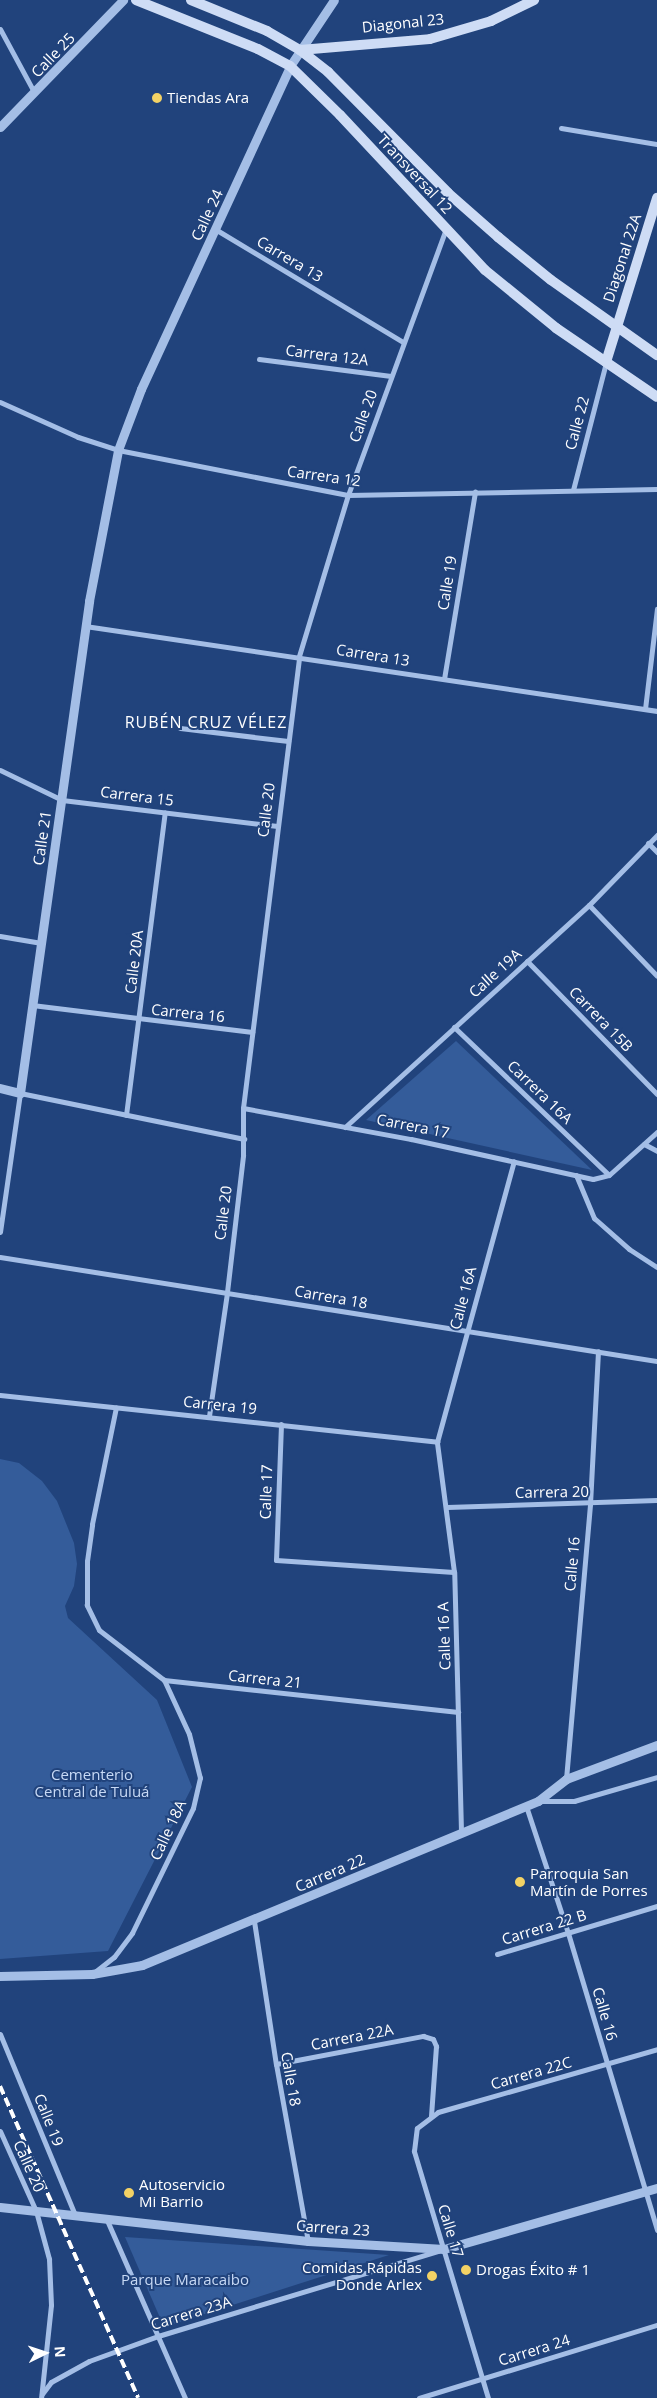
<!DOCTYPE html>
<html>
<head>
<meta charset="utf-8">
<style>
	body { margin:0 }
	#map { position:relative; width:657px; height:2398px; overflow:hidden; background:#21437c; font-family:"Open Sans",sans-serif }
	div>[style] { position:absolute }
	.green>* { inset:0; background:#345c9a }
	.minor>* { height:5px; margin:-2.5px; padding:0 2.5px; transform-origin:2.5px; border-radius:2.5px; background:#a4bee6 }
	.tertiary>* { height:9px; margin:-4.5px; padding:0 4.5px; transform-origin:4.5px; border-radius:4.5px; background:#a4bee6 }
	.secondary>* { height:10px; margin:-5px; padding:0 5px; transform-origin:5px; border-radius:5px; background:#cedcf5 }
	.rail>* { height:4px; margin-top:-2px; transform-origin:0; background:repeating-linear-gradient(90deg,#fff 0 9px,transparent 0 13px) }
	.dots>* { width:14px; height:14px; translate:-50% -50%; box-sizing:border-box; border:2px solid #21437c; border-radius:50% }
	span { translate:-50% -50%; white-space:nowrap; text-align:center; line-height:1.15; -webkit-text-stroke:4px #21437c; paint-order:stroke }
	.street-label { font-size:15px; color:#fff }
	.poi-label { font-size:15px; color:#fff }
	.left { translate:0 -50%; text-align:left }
	.right { translate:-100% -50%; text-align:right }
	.park-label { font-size:15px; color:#c7d9f5 }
	.neighbourhood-label { font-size:16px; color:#fff; letter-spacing:1px }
	.north { position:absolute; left:20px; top:2328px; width:50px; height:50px; -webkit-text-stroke:4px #21437c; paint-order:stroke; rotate:86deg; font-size:14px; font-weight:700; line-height:20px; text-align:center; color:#fff }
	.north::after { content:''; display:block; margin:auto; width:18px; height:22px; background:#fff; clip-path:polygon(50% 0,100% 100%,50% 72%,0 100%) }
</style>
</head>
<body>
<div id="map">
	<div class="green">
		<div style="clip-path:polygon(456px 1041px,592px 1170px,366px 1120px)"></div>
		<div style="clip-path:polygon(0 1459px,19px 1463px,42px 1481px,57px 1501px,74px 1543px,77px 1564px,74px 1586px,65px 1606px,68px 1618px,157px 1700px,192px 1787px,108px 1951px,0 1959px)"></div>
		<div style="clip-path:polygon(125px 2237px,389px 2255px,164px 2327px)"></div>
	</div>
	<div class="minor">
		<div style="left:0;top:29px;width:72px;rotate:61.6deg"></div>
		<div style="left:561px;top:128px;width:97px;rotate:9.5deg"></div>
		<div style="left:215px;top:229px;width:219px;rotate:31deg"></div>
		<div style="left:259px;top:359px;width:133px;rotate:7.3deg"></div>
		<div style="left:0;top:402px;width:85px;rotate:24.2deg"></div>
		<div style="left:78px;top:437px;width:42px;rotate:18deg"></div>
		<div style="left:118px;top:450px;width:234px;rotate:11.1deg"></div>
		<div style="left:348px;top:495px;width:309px;rotate:-1.1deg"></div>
		<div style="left:573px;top:490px;width:132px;rotate:-75.5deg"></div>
		<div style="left:85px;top:626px;width:578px;rotate:8.45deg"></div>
		<div style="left:444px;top:679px;width:190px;rotate:-80.6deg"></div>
		<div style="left:645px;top:709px;width:101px;rotate:-83.2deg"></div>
		<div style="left:180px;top:728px;width:109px;rotate:6.9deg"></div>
		<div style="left:0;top:770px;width:69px;rotate:25.8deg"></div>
		<div style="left:62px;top:800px;width:217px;rotate:6.9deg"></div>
		<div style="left:648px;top:843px;width:13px;rotate:45deg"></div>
		<div style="left:589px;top:905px;width:98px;rotate:46.2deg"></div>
		<div style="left:0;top:936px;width:42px;rotate:9.7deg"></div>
		<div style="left:527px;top:961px;width:186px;rotate:45.7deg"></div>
		<div style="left:32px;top:1005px;width:222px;rotate:7deg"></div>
		<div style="left:454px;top:1027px;width:214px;rotate:43.7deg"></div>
		<div style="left:243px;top:1108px;width:171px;rotate:10.5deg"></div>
		<div style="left:411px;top:1139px;width:186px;rotate:12.4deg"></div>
		<div style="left:593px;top:1179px;width:16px;rotate:-14deg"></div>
		<div style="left:609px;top:1175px;width:64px;rotate:-41.9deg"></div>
		<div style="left:126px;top:1115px;width:305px;rotate:-82.7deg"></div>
		<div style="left:345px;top:1127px;width:330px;rotate:-42.3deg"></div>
		<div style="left:589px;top:905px;width:98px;rotate:-45.8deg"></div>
		<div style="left:644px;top:1144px;width:15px;rotate:28deg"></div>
		<div style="left:576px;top:1175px;width:47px;rotate:67.3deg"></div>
		<div style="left:594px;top:1218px;width:47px;rotate:41.5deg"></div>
		<div style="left:629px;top:1249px;width:33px;rotate:33deg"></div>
		<div style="left:0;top:1232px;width:140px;rotate:-81.8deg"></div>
		<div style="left:20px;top:1093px;width:229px;rotate:11.6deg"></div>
		<div style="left:0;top:1257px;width:665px;rotate:9deg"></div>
		<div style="left:0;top:1395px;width:440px;rotate:6.1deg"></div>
		<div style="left:209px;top:1416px;width:125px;rotate:-81.7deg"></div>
		<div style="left:227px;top:1292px;width:138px;rotate:-83.3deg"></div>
		<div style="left:243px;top:1155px;width:47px;rotate:-90deg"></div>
		<div style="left:243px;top:1108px;width:455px;rotate:-82.9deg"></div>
		<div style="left:299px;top:656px;width:168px;rotate:-73.1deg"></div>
		<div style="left:348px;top:495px;width:283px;rotate:-69.8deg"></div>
		<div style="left:281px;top:1424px;width:136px;rotate:92.1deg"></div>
		<div style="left:276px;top:1560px;width:178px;rotate:3.9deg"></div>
		<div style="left:447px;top:1507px;width:210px;rotate:-1.9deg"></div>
		<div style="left:164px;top:1680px;width:296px;rotate:6.2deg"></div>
		<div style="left:566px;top:1779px;width:276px;rotate:-85deg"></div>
		<div style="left:590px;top:1504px;width:153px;rotate:-87deg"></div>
		<div style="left:538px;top:1801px;width:36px"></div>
		<div style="left:574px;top:1801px;width:86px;rotate:-16.1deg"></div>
		<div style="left:526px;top:1806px;width:134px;rotate:71.7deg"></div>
		<div style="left:568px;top:1933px;width:310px;rotate:73.3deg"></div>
		<div style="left:461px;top:1831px;width:259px;rotate:-91.5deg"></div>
		<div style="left:454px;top:1572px;width:131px;rotate:-97.5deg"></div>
		<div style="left:437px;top:1442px;width:291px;rotate:-74.7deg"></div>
		<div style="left:254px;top:1921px;width:145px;rotate:81.3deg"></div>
		<div style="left:276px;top:2064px;width:180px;rotate:79.8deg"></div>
		<div style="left:497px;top:1954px;width:167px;rotate:-16.7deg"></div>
		<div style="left:96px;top:1971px;width:23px;rotate:-38deg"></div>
		<div style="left:114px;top:1957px;width:30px;rotate:-53deg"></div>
		<div style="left:132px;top:1933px;width:139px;rotate:-64deg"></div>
		<div style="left:193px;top:1808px;width:31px;rotate:-77deg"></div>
		<div style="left:200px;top:1778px;width:45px;rotate:-104deg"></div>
		<div style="left:189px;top:1734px;width:60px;rotate:-114.8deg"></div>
		<div style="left:164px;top:1680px;width:82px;rotate:-142.4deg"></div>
		<div style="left:99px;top:1630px;width:28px;rotate:-116deg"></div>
		<div style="left:87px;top:1605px;width:44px;rotate:-90deg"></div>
		<div style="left:87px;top:1561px;width:37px;rotate:-82deg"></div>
		<div style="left:92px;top:1524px;width:119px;rotate:-78.4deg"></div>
		<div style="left:0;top:2034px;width:196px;rotate:67.5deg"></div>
		<div style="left:276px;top:2064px;width:150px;rotate:-10.8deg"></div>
		<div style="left:423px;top:2036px;width:10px;rotate:17deg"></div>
		<div style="left:433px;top:2039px;width:8px;rotate:67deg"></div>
		<div style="left:436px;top:2046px;width:70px;rotate:94.1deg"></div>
		<div style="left:0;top:2131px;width:88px;rotate:65.8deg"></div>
		<div style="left:36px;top:2211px;width:50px;rotate:74.8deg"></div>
		<div style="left:49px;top:2259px;width:46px;rotate:87.5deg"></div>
		<div style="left:51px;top:2305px;width:94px;rotate:96.1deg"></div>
		<div style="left:106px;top:2218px;width:197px;rotate:66.3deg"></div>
		<div style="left:42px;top:2394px;width:15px;rotate:-53deg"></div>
		<div style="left:51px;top:2382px;width:43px;rotate:-28.9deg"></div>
		<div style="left:89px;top:2361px;width:73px;rotate:-19.9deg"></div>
		<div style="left:158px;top:2336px;width:293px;rotate:-16.9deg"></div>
		<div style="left:419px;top:2398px;width:249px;rotate:-17.1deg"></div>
		<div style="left:488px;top:2398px;width:258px;rotate:-106.7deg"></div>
		<div style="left:414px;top:2151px;width:23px;rotate:-83deg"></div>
		<div style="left:417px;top:2128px;width:26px;rotate:-37deg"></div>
		<div style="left:438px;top:2112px;width:228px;rotate:-16deg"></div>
	</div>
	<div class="tertiary">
		<div style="left:0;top:127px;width:177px;rotate:-45.9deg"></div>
		<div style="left:0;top:1088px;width:21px;rotate:14deg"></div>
		<div style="left:20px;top:1093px;width:497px;rotate:-82deg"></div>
		<div style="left:89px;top:601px;width:154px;rotate:-79.1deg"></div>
		<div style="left:118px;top:450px;width:65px;rotate:-69.3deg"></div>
		<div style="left:141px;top:389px;width:356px;rotate:-65.2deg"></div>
		<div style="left:290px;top:66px;width:79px;rotate:-56.3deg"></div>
		<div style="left:0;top:1976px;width:92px;rotate:-1.2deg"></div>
		<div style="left:92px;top:1974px;width:51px;rotate:-10.2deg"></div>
		<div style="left:142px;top:1965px;width:429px;rotate:-22.5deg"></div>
		<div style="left:538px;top:1801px;width:36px;rotate:-38deg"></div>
		<div style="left:566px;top:1779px;width:97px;rotate:-20.5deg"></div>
		<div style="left:0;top:2207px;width:310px;rotate:6.3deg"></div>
		<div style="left:308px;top:2241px;width:136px;rotate:3.4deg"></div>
		<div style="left:444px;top:2249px;width:222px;rotate:-16deg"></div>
	</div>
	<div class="secondary">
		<div style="left:136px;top:0;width:131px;rotate:21.9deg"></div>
		<div style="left:258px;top:49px;width:36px;rotate:28deg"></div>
		<div style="left:290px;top:66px;width:70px;rotate:44.4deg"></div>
		<div style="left:340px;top:115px;width:212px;rotate:46.9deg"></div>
		<div style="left:485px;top:270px;width:92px;rotate:39.2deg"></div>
		<div style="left:556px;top:328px;width:122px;rotate:34.3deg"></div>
		<div style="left:191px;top:0;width:82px;rotate:22.2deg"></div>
		<div style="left:267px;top:31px;width:38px;rotate:30deg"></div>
		<div style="left:300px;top:50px;width:36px;rotate:38deg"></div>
		<div style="left:328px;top:72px;width:170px;rotate:45.2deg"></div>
		<div style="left:448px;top:193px;width:67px;rotate:41.3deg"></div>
		<div style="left:498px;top:237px;width:68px;rotate:39.1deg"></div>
		<div style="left:551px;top:280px;width:130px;rotate:35.3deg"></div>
		<div style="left:300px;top:50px;width:130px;rotate:-4.8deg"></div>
		<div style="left:430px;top:39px;width:64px;rotate:-16.4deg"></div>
		<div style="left:491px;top:21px;width:48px;rotate:-26deg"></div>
		<div style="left:606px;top:362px;width:172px;rotate:-72.7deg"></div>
	</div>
	<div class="rail">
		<div style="left:0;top:2086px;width:341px;rotate:66.1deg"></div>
	</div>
	<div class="dots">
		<div style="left:157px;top:98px;background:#f3d265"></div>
		<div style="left:520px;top:1882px;background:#f3d265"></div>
		<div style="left:129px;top:2193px;background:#f3d265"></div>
		<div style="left:466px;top:2270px;background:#f3d265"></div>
		<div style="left:432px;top:2276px;background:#f3d265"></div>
	</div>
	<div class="street-label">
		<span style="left:403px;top:23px;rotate:-6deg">Diagonal 23</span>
		<span style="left:53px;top:55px;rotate:-46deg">Calle 25</span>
		<span style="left:415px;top:174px;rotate:47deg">Transversal 12</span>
		<span style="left:207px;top:215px;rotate:-65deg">Calle 24</span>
		<span style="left:622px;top:258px;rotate:-72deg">Diagonal 22A</span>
		<span style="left:290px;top:259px;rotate:31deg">Carrera 13</span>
		<span style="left:327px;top:355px;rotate:7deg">Carrera 12A</span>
		<span style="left:363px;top:416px;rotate:-70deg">Calle 20</span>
		<span style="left:577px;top:423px;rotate:-75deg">Calle 22</span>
		<span style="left:324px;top:476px;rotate:8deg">Carrera 12</span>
		<span style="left:447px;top:583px;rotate:-81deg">Calle 19</span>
		<span style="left:373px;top:655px;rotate:9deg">Carrera 13</span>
		<span style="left:137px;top:796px;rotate:7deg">Carrera 15</span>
		<span style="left:266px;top:810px;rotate:-83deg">Calle 20</span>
		<span style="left:42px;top:838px;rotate:-82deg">Calle 21</span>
		<span style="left:134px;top:962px;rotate:-83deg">Calle 20A</span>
		<span style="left:495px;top:973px;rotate:-42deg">Calle 19A</span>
		<span style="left:188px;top:1013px;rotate:6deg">Carrera 16</span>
		<span style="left:601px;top:1019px;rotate:46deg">Carrera 15B</span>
		<span style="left:540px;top:1092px;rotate:44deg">Carrera 16A</span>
		<span style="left:413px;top:1126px;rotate:11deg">Carrera 17</span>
		<span style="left:223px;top:1213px;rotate:-83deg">Calle 20</span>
		<span style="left:331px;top:1297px;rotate:10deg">Carrera 18</span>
		<span style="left:463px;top:1298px;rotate:-75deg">Calle 16A</span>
		<span style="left:220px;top:1405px;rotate:6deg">Carrera 19</span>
		<span style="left:266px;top:1492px;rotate:-88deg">Calle 17</span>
		<span style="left:552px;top:1492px;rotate:-1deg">Carrera 20</span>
		<span style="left:572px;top:1564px;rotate:-85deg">Calle 16</span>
		<span style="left:444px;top:1636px;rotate:-92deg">Calle 16 A</span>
		<span style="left:265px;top:1679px;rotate:6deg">Carrera 21</span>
		<span style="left:168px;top:1830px;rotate:-65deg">Calle 18A</span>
		<span style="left:330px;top:1873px;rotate:-23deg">Carrera 22</span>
		<span style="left:544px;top:1927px;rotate:-17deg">Carrera 22 B</span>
		<span style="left:605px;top:2014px;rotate:74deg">Calle 16</span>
		<span style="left:352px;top:2037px;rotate:-11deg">Carrera 22A</span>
		<span style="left:531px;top:2073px;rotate:-16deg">Carrera 22C</span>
		<span style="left:291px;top:2079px;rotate:80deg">Calle 18</span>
		<span style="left:49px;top:2120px;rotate:68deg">Calle 19</span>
		<span style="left:29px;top:2166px;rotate:66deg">Calle 20</span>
		<span style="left:333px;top:2228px;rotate:4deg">Carrera 23</span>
		<span style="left:451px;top:2231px;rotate:73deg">Calle 17</span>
		<span style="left:191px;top:2313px;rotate:-17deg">Carrera 23A</span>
		<span style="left:534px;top:2350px;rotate:-17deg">Carrera 24</span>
	</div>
	<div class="poi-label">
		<span class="left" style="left:167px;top:98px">Tiendas Ara</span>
		<span class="left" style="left:530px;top:1882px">Parroquia San<br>Martín de Porres</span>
		<span class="left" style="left:139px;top:2193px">Autoservicio<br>Mi Barrio</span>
		<span class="right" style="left:422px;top:2276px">Comidas Rápidas<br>Donde Arlex</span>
		<span class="left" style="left:476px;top:2270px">Drogas Éxito # 1</span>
	</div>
	<div class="park-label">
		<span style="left:92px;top:1783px">Cementerio<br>Central de Tuluá</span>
		<span style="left:185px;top:2280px">Parque Maracaibo</span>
	</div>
	<div class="neighbourhood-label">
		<span style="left:206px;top:722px">RUBÉN CRUZ VÉLEZ</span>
	</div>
	<div class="north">N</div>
</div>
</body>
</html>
